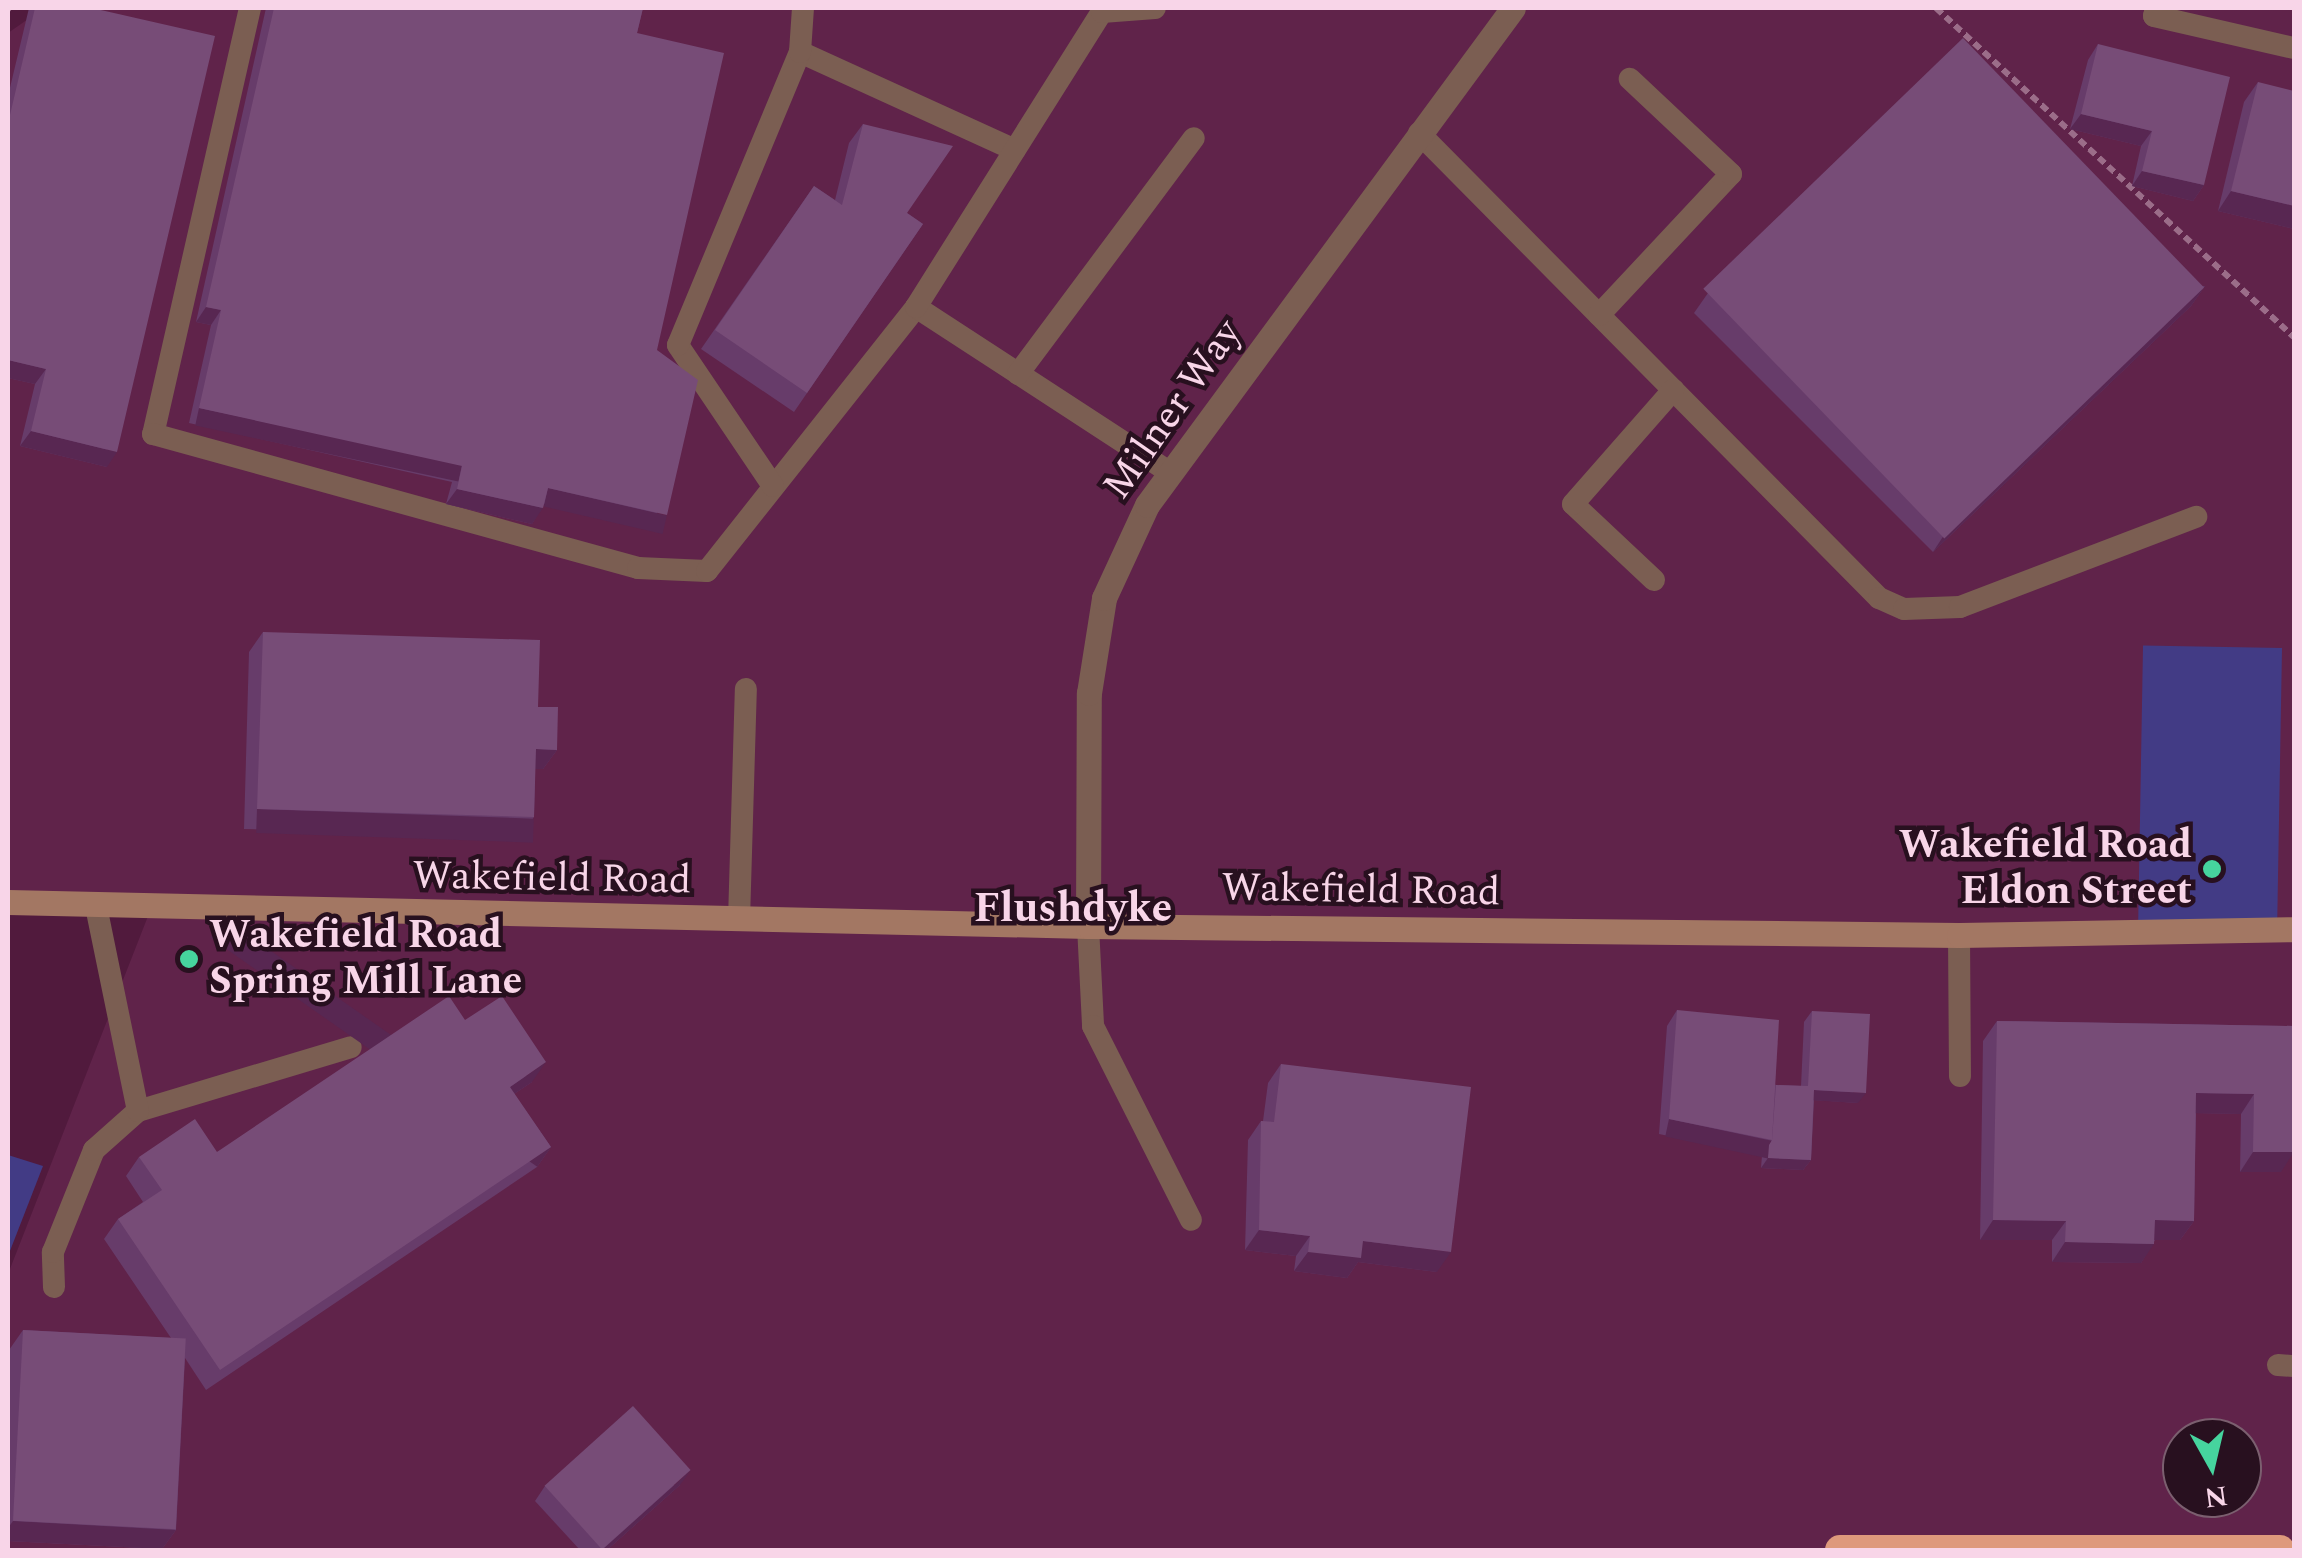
<!DOCTYPE html>
<html>
<head>
<meta charset="utf-8">
<style>
	body { margin:0 }
	#map { position:relative; width:2302px; height:1558px; overflow:hidden; background:#511a3d; font-family:Spectral,serif }
	div>[style] { position:absolute }
	.built>* { inset:0; background:#60234a }
	.green>* { inset:0; background:#423b85; transform-origin:0 0 }
	.path>* { height:6px; margin-top:-3px; transform-origin:0; background:repeating-linear-gradient(90deg,#9b6d89 0 8px,transparent 0 13px) }
	.lane>* { height:22px; margin:-11px; padding:0 11px; transform-origin:11px; border-radius:11px; background:#7b5e52 }
	.street>* { height:25px; margin:-12.5px; padding:0 12.5px; transform-origin:12.5px; border-radius:12.5px; background:#7b5e52 }
	.secondary>* { height:25px; margin:-12.5px; padding:0 12.5px; transform-origin:12.5px; border-radius:12.5px; background:#a37763 }
	.highway>* { height:30px; margin:-15px; padding:0 15px; transform-origin:15px; border-radius:15px; background:#de997c }
	.wall>* { inset:0; background:#673c6a }
	.shaded-wall>* { inset:0; background:#582752; transform-origin:0 0 }
	.building>* { inset:0; background:#774c77; transform-origin:0 0 }
	.dots>* { width:28px; height:28px; translate:-50% -50%; box-sizing:border-box; border:5px solid #28101f; border-radius:50% }
	span { translate:-50% -50%; white-space:nowrap; text-align:center; line-height:1.15; -webkit-text-stroke:9px #28101f; paint-order:stroke }
	.street-label { font-size:40px; color:#f8d5e8 }
	.poi-label { font-size:40px; color:#f8d5e8; font-weight:700 }
	.right { translate:-100% -50%; text-align:right }
	.left { translate:0 -50%; text-align:left }
	.neighbourhood-label { font-size:42px; color:#f8d5e8; font-weight:700 }
	.frame { position:absolute; inset:0; border:10px solid #f8d5e8; pointer-events:none }
	.north { position:absolute; left:2162px; top:1418px; width:100px; height:100px; box-sizing:border-box; background:#28101f; border:2px solid #7b5f6f; border-radius:50%; rotate:172deg; font-size:28px; font-weight:700; line-height:40px; text-align:center; color:#f8d5e8 }
	.north::after { content:''; display:block; margin:auto; width:35px; height:45px; background:#46d49e; clip-path:polygon(50% 0,100% 100%,50% 72%,0 100%) }
</style>
</head>
<body>
<div id="map">
	<div class="built">
		<div style="clip-path:polygon(evenodd,44px 8px,2294px 8px,2294px 1550px,8px 1550px,8px 1274px,150px 911px,8px 902px,8px 33px,44px 8px,2182px 1438px,2242px 1438px,2242px 1498px,2182px 1498px,2182px 1438px)"></div>
	</div>
	<div class="green">
		<div style="left:2282px;top:648px;width:281px;height:139px;rotate:91deg"></div>
		<div style="clip-path:polygon(8px 1155px,43px 1166px,8px 1256px)"></div>
	</div>
	<div class="path">
		<div style="left:1936px;top:8px;width:486px;rotate:42.6deg"></div>
		<div style="left:8px;top:9px;width:2px;rotate:-27deg"></div>
	</div>
	<div class="lane">
		<div style="left:250px;top:8px;width:437px;rotate:102.8deg"></div>
		<div style="left:153px;top:434px;width:503px;rotate:15.44deg"></div>
		<div style="left:638px;top:568px;width:69px;rotate:2.5deg"></div>
		<div style="left:707px;top:571px;width:337px;rotate:-51.6deg"></div>
		<div style="left:916px;top:307px;width:304px;rotate:33.1deg"></div>
		<div style="left:2156px;top:8px;width:8px;rotate:104deg"></div>
		<div style="left:2154px;top:16px;width:144px;rotate:12.9deg"></div>
		<div style="left:800px;top:52px;width:236px;rotate:24.5deg"></div>
		<div style="left:1419px;top:133px;width:654px;rotate:45.31deg"></div>
		<div style="left:1879px;top:598px;width:27px;rotate:24deg"></div>
		<div style="left:1904px;top:609px;width:56px;rotate:-2deg"></div>
		<div style="left:1960px;top:607px;width:253px;rotate:-20.9deg"></div>
		<div style="left:916px;top:307px;width:349px;rotate:-57.8deg"></div>
		<div style="left:1102px;top:12px;width:53px;rotate:-4.3deg"></div>
		<div style="left:1599px;top:315px;width:193px;rotate:-46.9deg"></div>
		<div style="left:1731px;top:174px;width:139px;rotate:-136.8deg"></div>
		<div style="left:1018px;top:374px;width:294px;rotate:-53.3deg"></div>
		<div style="left:773px;top:486px;width:170px;rotate:-124deg"></div>
		<div style="left:678px;top:345px;width:317px;rotate:-67.4deg"></div>
		<div style="left:800px;top:52px;width:44px;rotate:-86.1deg"></div>
		<div style="left:1654px;top:580px;width:111px;rotate:-136.8deg"></div>
		<div style="left:1573px;top:504px;width:152px;rotate:-48.7deg"></div>
		<div style="left:739px;top:920px;width:231px;rotate:-88.3deg"></div>
		<div style="left:1088px;top:926px;width:100px;rotate:87.1deg"></div>
		<div style="left:1093px;top:1026px;width:217px;rotate:63.2deg"></div>
		<div style="left:1959px;top:935px;width:141px;rotate:89.6deg"></div>
		<div style="left:138px;top:1111px;width:222px;rotate:-16.7deg"></div>
		<div style="left:54px;top:1287px;width:35px;rotate:-92deg"></div>
		<div style="left:53px;top:1252px;width:110px;rotate:-68.1deg"></div>
		<div style="left:94px;top:1150px;width:59px;rotate:-41.6deg"></div>
		<div style="left:138px;top:1111px;width:208px;rotate:-101.6deg"></div>
		<div style="left:2278px;top:1365px;width:16px;rotate:4deg"></div>
	</div>
	<div class="street">
		<div style="left:1088px;top:926px;width:233px;rotate:-89.8deg"></div>
		<div style="left:1089px;top:693px;width:96px;rotate:-81deg"></div>
		<div style="left:1104px;top:598px;width:102px;rotate:-65.2deg"></div>
		<div style="left:1147px;top:505px;width:617px;rotate:-53.63deg"></div>
	</div>
	<div class="secondary">
		<div style="left:8px;top:902px;width:1080px;rotate:1.27deg"></div>
		<div style="left:1088px;top:926px;width:871px;rotate:0.59deg"></div>
		<div style="left:1959px;top:935px;width:335px;rotate:-1deg"></div>
	</div>
	<div class="highway">
		<div style="left:1840px;top:1550px;width:440px"></div>
	</div>
	<div class="wall">
		<div style="clip-path:polygon(29px 8px,92px 8px,107px 467px,20px 446px,35px 384px,8px 378px,8px 96px)"></div>
		<div style="clip-path:polygon(266px 8px,643px 8px,637px 33px,657px 350px,657px 530px,544px 504px,532px 524px,446px 504px,452px 482px,189px 423px,211px 325px,196px 322px)"></div>
		<div style="clip-path:polygon(2098px 44px,2204px 185px,2193px 201px,2132px 186px,2141px 146px,2070px 129px,2088px 60px)"></div>
		<div style="clip-path:polygon(2258px 82px,2294px 229px,2218px 211px,2244px 102px)"></div>
		<div style="clip-path:polygon(863px 124px,907px 213px,923px 224px,794px 412px,701px 349px,814px 186px,835px 200px,849px 143px)"></div>
		<div style="clip-path:polygon(2205px 286px,2191px 306px,1933px 552px,1694px 313px,1708px 293px)"></div>
		<div style="clip-path:polygon(263px 632px,538px 707px,557px 750px,543px 769px,535px 769px,534px 817px,520px 837px,244px 829px,249px 652px)"></div>
		<div style="clip-path:polygon(1677px 1010px,1776px 1085px,1801px 1086px,1804px 1022px,1812px 1011px,1858px 1103px,1814px 1100px,1811px 1160px,1803px 1170px,1761px 1168px,1762px 1155px,1659px 1134px,1667px 1026px)"></div>
		<div style="clip-path:polygon(465px 1020px,532px 1082px,514px 1094px,551px 1147px,537px 1167px,206px 1390px,185px 1358px,176px 1530px,162px 1549px,8px 1541px,8px 1378px,9px 1350px,23px 1330px,171px 1338px,104px 1239px,118px 1219px,143px 1202px,126px 1176px,139px 1157px,217px 1152px)"></div>
		<div style="clip-path:polygon(1997px 1021px,2294px 1026px,2281px 1172px,2240px 1172px,2241px 1114px,2196px 1113px,2194px 1221px,2180px 1240px,2155px 1240px,2141px 1263px,2052px 1262px,2052px 1240px,1980px 1240px,1983px 1041px)"></div>
		<div style="clip-path:polygon(1281px 1064px,1437px 1272px,1358px 1262px,1347px 1278px,1294px 1271px,1296px 1256px,1245px 1250px,1248px 1140px,1261px 1121px,1263px 1121px,1268px 1083px)"></div>
		<div style="clip-path:polygon(680px 1485px,607px 1550px,580px 1550px,535px 1501px,545px 1486px)"></div>
	</div>
	<div class="shaded-wall">
		<div style="clip-path:polygon(2081px 114px,2152px 131px,2141px 146px,2070px 129px)"></div>
		<div style="clip-path:polygon(2142px 171px,2204px 185px,2193px 201px,2132px 186px)"></div>
		<div style="clip-path:polygon(2231px 191px,2294px 206px,2294px 229px,2218px 211px)"></div>
		<div style="clip-path:polygon(2205px 286px,2191px 306px,1933px 552px,1946px 532px)"></div>
		<div style="clip-path:polygon(206px 307px,221px 310px,211px 325px,196px 322px)"></div>
		<div style="clip-path:polygon(8px 360px,46px 369px,35px 384px,8px 378px)"></div>
		<div style="left:199px;top:408px;width:269px;height:18px;rotate:12deg"></div>
		<div style="clip-path:polygon(31px 431px,117px 452px,107px 467px,20px 446px)"></div>
		<div style="left:548px;top:488px;width:122px;height:19px;rotate:13deg"></div>
		<div style="clip-path:polygon(457px 489px,543px 508px,532px 524px,446px 504px)"></div>
		<div style="clip-path:polygon(536px 749px,557px 750px,543px 769px,522px 769px)"></div>
		<div style="left:257px;top:809px;width:277px;height:24px;rotate:2deg"></div>
		<div style="clip-path:polygon(546px 1062px,532px 1082px,496px 1106px,510px 1087px)"></div>
		<div style="clip-path:polygon(1814px 1090px,1866px 1093px,1858px 1103px,1807px 1100px)"></div>
		<div style="clip-path:polygon(2196px 1093px,2254px 1094px,2241px 1114px,2182px 1113px)"></div>
		<div style="left:1669px;top:1119px;width:105px;height:18px;rotate:12deg"></div>
		<div style="left:551px;top:1147px;width:24px;height:399px;rotate:125deg"></div>
		<div style="clip-path:polygon(2253px 1152px,2294px 1152px,2281px 1172px,2240px 1172px)"></div>
		<div style="clip-path:polygon(1768px 1158px,1811px 1160px,1803px 1170px,1761px 1168px)"></div>
		<div style="clip-path:polygon(1993px 1220px,2066px 1221px,2052px 1240px,1980px 1240px)"></div>
		<div style="clip-path:polygon(2155px 1220px,2194px 1221px,2180px 1240px,2141px 1240px)"></div>
		<div style="clip-path:polygon(1259px 1230px,1310px 1236px,1296px 1256px,1245px 1250px)"></div>
		<div style="clip-path:polygon(1363px 1241px,1451px 1252px,1437px 1272px,1358px 1262px,1347px 1278px,1294px 1271px,1308px 1252px)"></div>
		<div style="clip-path:polygon(2065px 1242px,2154px 1244px,2141px 1263px,2052px 1262px)"></div>
		<div style="clip-path:polygon(691px 1470px,680px 1485px,607px 1550px,602px 1550px)"></div>
		<div style="clip-path:polygon(13px 1521px,176px 1530px,162px 1549px,8px 1541px,8px 1528px)"></div>
	</div>
	<div class="building">
		<div style="clip-path:polygon(35px 8px,92px 8px,215px 36px,117px 452px,31px 431px,46px 369px,8px 360px,8px 114px,10px 115px)"></div>
		<div style="clip-path:polygon(274px 8px,643px 8px,637px 33px,724px 53px,657px 350px,698px 380px,667px 515px,548px 488px,543px 508px,457px 489px,462px 466px,199px 408px,221px 310px,206px 307px)"></div>
		<div style="left:1963px;top:38px;width:347px;height:361px;rotate:46deg"></div>
		<div style="clip-path:polygon(2098px 44px,2230px 77px,2204px 185px,2142px 171px,2152px 131px,2081px 114px)"></div>
		<div style="clip-path:polygon(2258px 82px,2294px 91px,2294px 206px,2231px 191px)"></div>
		<div style="clip-path:polygon(863px 124px,953px 146px,907px 213px,923px 224px,807px 393px,715px 330px,814px 186px,842px 205px)"></div>
		<div style="clip-path:polygon(263px 632px,540px 640px,538px 707px,558px 707px,557px 750px,536px 749px,534px 817px,257px 809px)"></div>
		<div style="clip-path:polygon(449px 996px,465px 1020px,502px 996px,546px 1062px,510px 1087px,551px 1147px,220px 1370px,118px 1219px,162px 1190px,139px 1157px,195px 1119px,217px 1152px)"></div>
		<div style="clip-path:polygon(1677px 1010px,1779px 1020px,1772px 1140px,1669px 1119px)"></div>
		<div style="clip-path:polygon(1812px 1011px,1870px 1014px,1866px 1093px,1814px 1090px,1811px 1160px,1768px 1158px,1769px 1145px,1772px 1140px,1776px 1085px,1808px 1086px)"></div>
		<div style="clip-path:polygon(1997px 1021px,2294px 1026px,2294px 1152px,2253px 1152px,2254px 1094px,2196px 1093px,2194px 1221px,2155px 1220px,2154px 1244px,2065px 1242px,2066px 1221px,1993px 1220px)"></div>
		<div style="clip-path:polygon(1281px 1064px,1471px 1087px,1451px 1252px,1363px 1241px,1361px 1258px,1308px 1252px,1310px 1236px,1259px 1230px,1261px 1121px,1274px 1122px)"></div>
		<div style="left:23px;top:1330px;width:163px;height:191px;rotate:3deg"></div>
		<div style="left:633px;top:1406px;width:86px;height:119px;rotate:48deg"></div>
	</div>
	<div class="dots">
		<div style="left:2212px;top:869px;background:#46d49e"></div>
		<div style="left:189px;top:959px;background:#46d49e"></div>
	</div>
	<div class="street-label">
		<span style="left:1173px;top:410px;rotate:-55deg">Milner Way</span>
		<span style="left:552px;top:879px;rotate:1deg">Wakefield Road</span>
		<span style="left:1361px;top:891px;rotate:1deg">Wakefield Road</span>
	</div>
	<div class="poi-label">
		<span class="right" style="left:2192px;top:869px">Wakefield Road<br>Eldon Street</span>
		<span class="left" style="left:209px;top:959px">Wakefield Road<br>Spring Mill Lane</span>
	</div>
	<div class="neighbourhood-label">
		<span style="left:1073px;top:909px">Flushdyke</span>
	</div>
	<div class="frame"></div>
	<div class="north">N</div>
</div>
</body>
</html>
